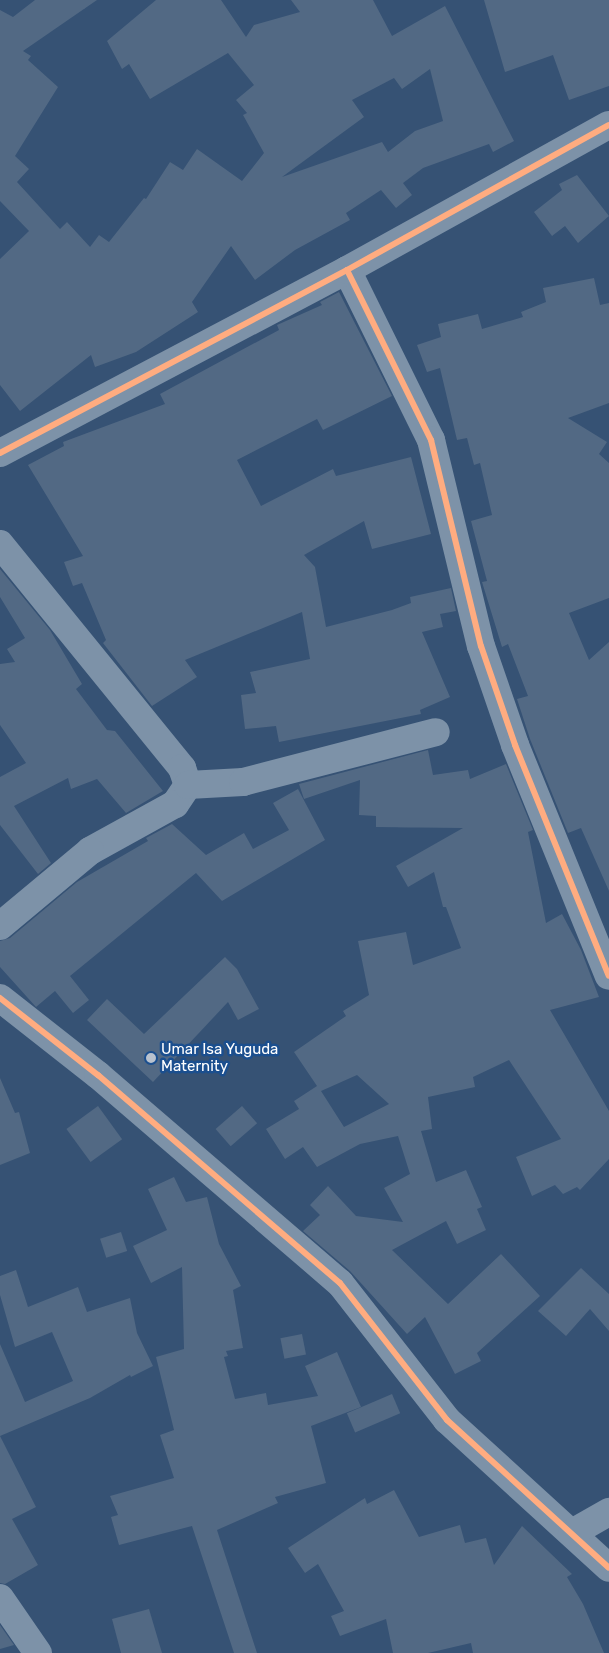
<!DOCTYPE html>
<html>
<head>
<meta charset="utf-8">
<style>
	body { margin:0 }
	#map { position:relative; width:609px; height:1653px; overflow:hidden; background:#365274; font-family:Rubik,sans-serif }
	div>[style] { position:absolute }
	.building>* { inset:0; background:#526984; transform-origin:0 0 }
	.street>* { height:28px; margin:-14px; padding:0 14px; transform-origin:14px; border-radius:14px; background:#7d92a8 }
	.cycleway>* { height:6px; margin:-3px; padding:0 3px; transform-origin:3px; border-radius:3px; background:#ffac80 }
	.dots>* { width:14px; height:14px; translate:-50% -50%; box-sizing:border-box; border:2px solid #1b4f8f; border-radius:50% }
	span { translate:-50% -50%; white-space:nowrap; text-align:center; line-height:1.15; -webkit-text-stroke:5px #1b4f8f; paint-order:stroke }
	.poi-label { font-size:15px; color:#fff }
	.left { translate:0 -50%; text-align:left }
</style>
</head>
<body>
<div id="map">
	<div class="building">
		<div style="clip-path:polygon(evenodd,35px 0,97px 0,23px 51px,31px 56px,28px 60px,58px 87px,15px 156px,29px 169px,17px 182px,60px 229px,67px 222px,90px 247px,99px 235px,109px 242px,144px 198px,146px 199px,170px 162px,183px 170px,197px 149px,242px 181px,264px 153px,243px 115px,247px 113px,236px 100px,254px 85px,228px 53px,150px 99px,129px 64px,122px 69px,107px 41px,156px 0,221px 0,246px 37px,254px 25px,300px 12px,291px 0,373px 0,392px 36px,445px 6px,514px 141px,493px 152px,489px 144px,423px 168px,403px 183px,412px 195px,396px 208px,381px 190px,346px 213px,350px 220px,295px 250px,255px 280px,231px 246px,192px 302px,198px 312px,136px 352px,95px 367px,91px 355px,20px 411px,0 385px,0 259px,29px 231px,0 201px,0 10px,13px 17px,35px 0,430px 69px,443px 121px,415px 131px,388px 152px,382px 142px,282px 177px,364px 117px,352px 100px,394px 78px,402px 89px,430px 69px)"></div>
		<div style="clip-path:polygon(484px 0,609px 0,609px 86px,569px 100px,553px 55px,505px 72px)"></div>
		<div style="clip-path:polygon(577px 175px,609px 216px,578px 243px,565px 226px,552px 236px,534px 212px,562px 190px,559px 184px)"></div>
		<div style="clip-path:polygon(594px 278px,600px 305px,609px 303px,609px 403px,568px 418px,607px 442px,599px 454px,609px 463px,609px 598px,569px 613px,589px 660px,609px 642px,609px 891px,581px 828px,568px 833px,530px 739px,517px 699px,528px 696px,508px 644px,502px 647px,482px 582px,487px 581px,471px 521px,492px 515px,480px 463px,474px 465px,467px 438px,457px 440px,440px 368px,427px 372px,417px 345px,441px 337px,438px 324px,478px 314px,482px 329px,523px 317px,521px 312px,546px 302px,543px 288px)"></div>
		<div style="clip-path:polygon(339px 292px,392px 396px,323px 430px,317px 419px,237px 460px,261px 506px,333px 469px,336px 476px,411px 457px,431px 534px,372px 549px,364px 521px,304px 555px,315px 567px,326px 627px,392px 610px,411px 603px,410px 597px,451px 588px,456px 611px,440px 614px,443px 627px,422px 632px,450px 697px,420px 710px,421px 714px,279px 742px,276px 726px,245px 729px,241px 695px,256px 693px,250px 672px,310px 659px,302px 612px,185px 660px,197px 677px,152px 706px,103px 643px,106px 640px,82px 583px,73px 586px,64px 562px,83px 556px,28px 465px,64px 446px,63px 442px,165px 404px,160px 394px,279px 330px,277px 325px,322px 305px,320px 302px)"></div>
		<div style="clip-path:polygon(0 569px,50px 630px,82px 684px,76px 689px,107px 730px,115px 731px,163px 791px,126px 813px,97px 779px,71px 789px,68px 778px,14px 806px,51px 863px,38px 874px,0 825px,0 777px,26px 763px,0 725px,0 664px,15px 662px,7px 649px,25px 638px,0 597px)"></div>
		<div style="clip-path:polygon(evenodd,428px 750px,433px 775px,468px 770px,470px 779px,506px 764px,533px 830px,528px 832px,546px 923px,562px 914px,581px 950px,599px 997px,550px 1010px,609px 1111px,609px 1159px,580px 1190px,577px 1187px,563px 1194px,555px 1185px,532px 1196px,516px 1157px,561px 1139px,509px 1060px,473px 1077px,475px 1087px,428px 1097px,432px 1129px,421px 1131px,436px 1182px,466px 1170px,482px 1207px,477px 1209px,486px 1230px,457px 1244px,446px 1221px,392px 1250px,448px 1304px,501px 1254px,540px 1296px,477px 1353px,481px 1361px,455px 1374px,425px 1317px,407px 1334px,350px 1271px,303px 1231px,320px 1215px,310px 1205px,328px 1186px,356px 1216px,403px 1222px,384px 1188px,410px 1174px,398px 1136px,360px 1144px,317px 1167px,303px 1147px,285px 1159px,266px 1129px,299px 1109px,294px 1101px,317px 1086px,294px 1052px,346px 1016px,343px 1011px,369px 995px,358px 941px,406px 932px,413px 965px,461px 948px,446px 907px,443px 907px,434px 872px,408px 887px,396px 866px,463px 828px,376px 827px,376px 816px,359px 815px,360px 780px,304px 799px,299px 784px,428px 750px,357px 1075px,389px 1104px,344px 1127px,321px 1091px,357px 1075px)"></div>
		<div style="clip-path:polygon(298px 789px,325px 840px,222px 901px,196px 873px,70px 976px,89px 1000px,73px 1013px,55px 991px,36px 1007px,0 967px,0 941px,10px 938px,77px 882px,148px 841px,146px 838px,172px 824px,206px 855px,244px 833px,253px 849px,289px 830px,273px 803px)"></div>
		<div style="clip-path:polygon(225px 957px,237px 969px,259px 1009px,238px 1020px,228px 1002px,153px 1082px,87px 1020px,107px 999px,144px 1034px)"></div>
		<div style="clip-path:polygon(0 1078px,15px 1113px,19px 1112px,30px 1153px,0 1165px)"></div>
		<div style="left:98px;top:1106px;width:41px;height:39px;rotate:54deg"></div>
		<div style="left:242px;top:1106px;width:23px;height:35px;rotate:49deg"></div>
		<div style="clip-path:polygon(174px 1177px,186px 1202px,207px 1197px,219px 1244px,241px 1286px,233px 1290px,243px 1348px,226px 1351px,228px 1356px,224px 1357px,235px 1399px,266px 1393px,268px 1405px,318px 1396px,305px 1366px,337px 1352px,361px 1407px,311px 1426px,326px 1483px,275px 1497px,278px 1503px,217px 1530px,257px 1653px,234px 1653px,192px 1526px,119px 1545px,111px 1517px,118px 1515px,110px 1496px,174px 1478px,160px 1435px,174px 1430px,156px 1357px,184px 1349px,182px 1267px,151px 1283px,133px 1246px,167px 1230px,148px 1189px)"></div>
		<div style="left:121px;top:1232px;width:20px;height:22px;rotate:72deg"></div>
		<div style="clip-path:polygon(581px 1268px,609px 1294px,609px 1331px,590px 1309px,566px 1336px,538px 1311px)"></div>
		<div style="clip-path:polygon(16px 1270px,28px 1307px,78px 1287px,87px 1312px,130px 1298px,137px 1333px,153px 1366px,131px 1377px,130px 1375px,90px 1398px,0 1436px,36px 1507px,12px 1519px,38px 1565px,5px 1584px,0 1583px,0 1344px,25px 1402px,73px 1381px,52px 1332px,15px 1347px,0 1295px,0 1276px)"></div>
		<div style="left:302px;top:1334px;width:21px;height:22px;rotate:79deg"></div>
		<div style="left:392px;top:1394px;width:21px;height:49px;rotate:67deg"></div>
		<div style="clip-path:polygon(394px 1490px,419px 1537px,460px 1525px,465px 1543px,486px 1538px,494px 1565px,522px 1526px,572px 1574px,567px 1577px,583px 1604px,604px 1653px,473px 1653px,471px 1643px,428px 1653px,393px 1653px,386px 1619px,340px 1636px,331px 1616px,344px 1611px,318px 1564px,305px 1573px,288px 1548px,365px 1498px,367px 1504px)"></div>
		<div style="clip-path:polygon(149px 1609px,162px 1653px,121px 1653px,112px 1619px)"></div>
		<div style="clip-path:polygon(0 1625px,14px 1645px,0 1649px)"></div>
	</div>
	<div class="street">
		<div style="left:347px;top:270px;width:190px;rotate:63.7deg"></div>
		<div style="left:431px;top:440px;width:212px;rotate:76.4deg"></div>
		<div style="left:481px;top:646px;width:105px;rotate:71deg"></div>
		<div style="left:515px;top:745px;width:249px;rotate:67.9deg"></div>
		<div style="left:0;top:453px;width:392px;rotate:-27.8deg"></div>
		<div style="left:347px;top:270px;width:299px;rotate:-29deg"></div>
		<div style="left:0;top:544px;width:289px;rotate:50.9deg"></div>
		<div style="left:182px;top:768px;width:18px;rotate:71deg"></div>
		<div style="left:188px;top:785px;width:23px;rotate:124deg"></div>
		<div style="left:175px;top:804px;width:97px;rotate:151.1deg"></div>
		<div style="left:90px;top:851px;width:117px;rotate:140.2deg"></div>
		<div style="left:188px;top:785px;width:55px;rotate:-3.1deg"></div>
		<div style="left:243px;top:782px;width:199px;rotate:-14.5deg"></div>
		<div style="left:0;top:998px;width:125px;rotate:38.2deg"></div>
		<div style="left:98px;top:1075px;width:319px;rotate:40.7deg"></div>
		<div style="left:340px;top:1283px;width:174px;rotate:52deg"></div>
		<div style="left:447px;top:1420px;width:219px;rotate:42.4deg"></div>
		<div style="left:572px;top:1533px;width:43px;rotate:-29.6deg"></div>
		<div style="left:0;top:1598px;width:67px;rotate:55.4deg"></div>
	</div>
	<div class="cycleway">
		<div style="left:347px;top:270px;width:190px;rotate:63.7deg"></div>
		<div style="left:431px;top:440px;width:212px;rotate:76.4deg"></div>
		<div style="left:481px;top:646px;width:105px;rotate:71deg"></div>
		<div style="left:515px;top:745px;width:249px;rotate:67.9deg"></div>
		<div style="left:0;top:453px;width:392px;rotate:-27.8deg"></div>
		<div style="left:347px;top:270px;width:299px;rotate:-29deg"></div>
		<div style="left:0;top:998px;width:125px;rotate:38.2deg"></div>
		<div style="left:98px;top:1075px;width:319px;rotate:40.7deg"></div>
		<div style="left:340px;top:1283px;width:174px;rotate:52deg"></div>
		<div style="left:447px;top:1420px;width:219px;rotate:42.4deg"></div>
	</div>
	<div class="dots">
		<div style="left:151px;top:1058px;background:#b9c2ce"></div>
	</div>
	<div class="poi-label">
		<span class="left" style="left:161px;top:1058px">Umar Isa Yuguda<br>Maternity</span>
	</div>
</div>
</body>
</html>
